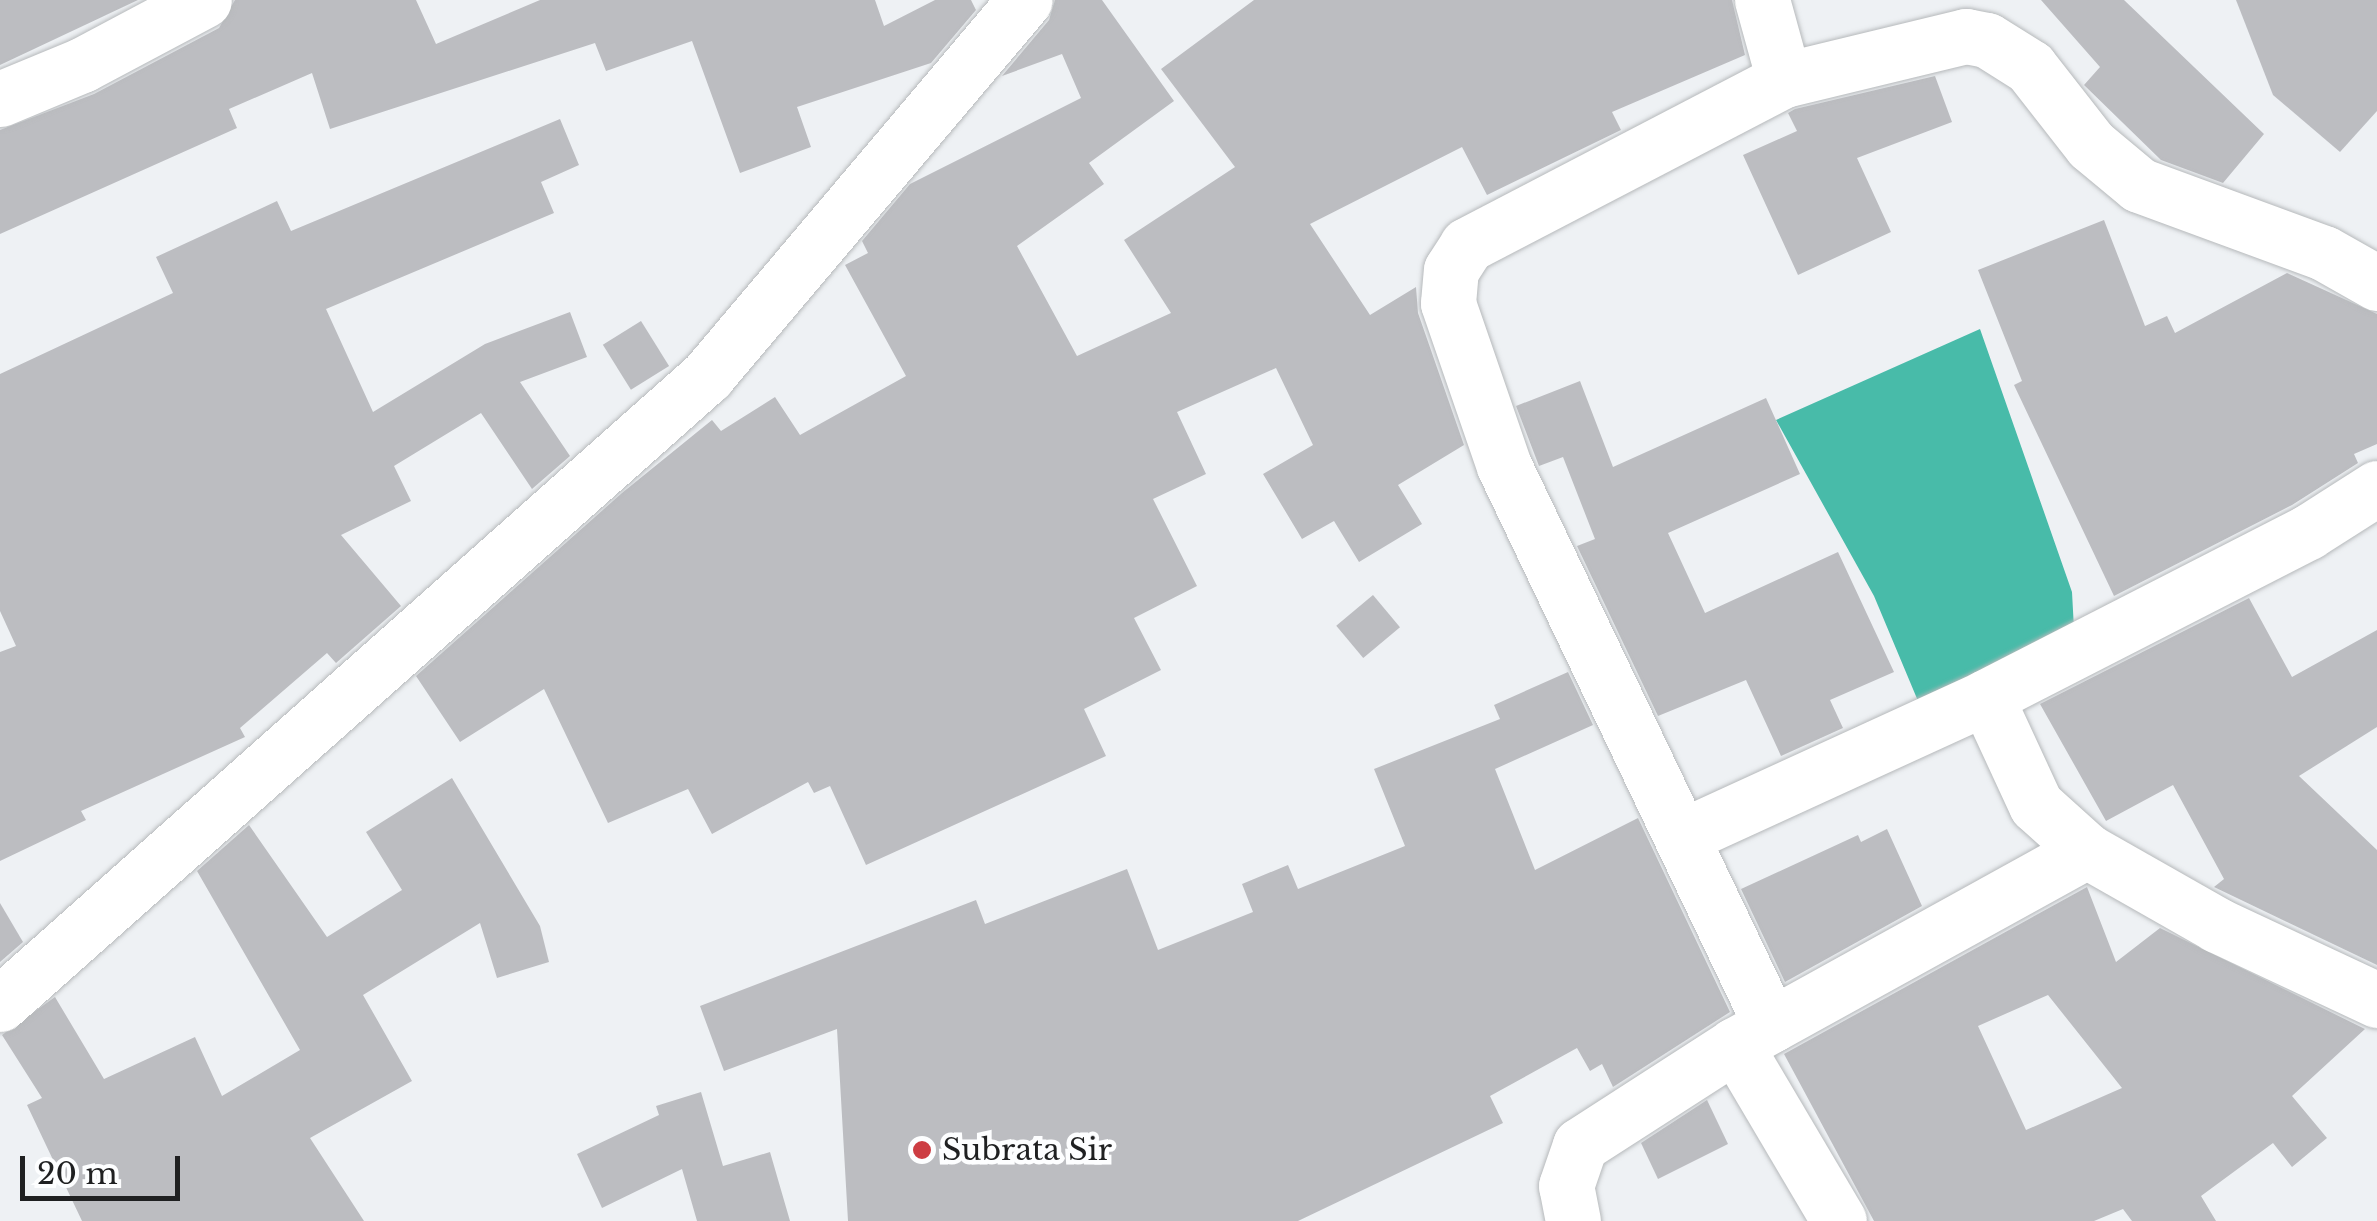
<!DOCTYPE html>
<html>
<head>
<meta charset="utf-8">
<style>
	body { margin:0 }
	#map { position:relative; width:2377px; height:1221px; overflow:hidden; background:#eef1f4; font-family:"Libre Baskerville",serif }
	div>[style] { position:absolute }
	.water>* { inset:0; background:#48bba9 }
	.building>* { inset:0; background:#bcbdc1; transform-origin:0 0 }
	.roads { filter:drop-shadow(0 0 2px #b6b9bb) drop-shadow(0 0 2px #b6b9bb) }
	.minor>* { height:55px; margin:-27.5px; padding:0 27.5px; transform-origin:27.5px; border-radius:27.5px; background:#fff }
	.dots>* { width:28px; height:28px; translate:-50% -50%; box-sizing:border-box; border:5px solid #fdfeff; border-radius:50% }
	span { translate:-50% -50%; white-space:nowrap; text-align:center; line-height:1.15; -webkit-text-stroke:9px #fdfeff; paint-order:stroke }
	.poi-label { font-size:30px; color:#1f2021 }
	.left { translate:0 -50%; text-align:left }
	.scale { position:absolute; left:20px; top:1156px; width:160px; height:45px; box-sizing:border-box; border:5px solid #1f2021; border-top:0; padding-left:12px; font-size:30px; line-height:35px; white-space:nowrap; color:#1f2021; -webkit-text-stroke:8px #fdfeff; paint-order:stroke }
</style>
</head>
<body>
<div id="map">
	<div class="water">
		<div style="clip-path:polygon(1980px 329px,2072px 592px,2074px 629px,1918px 701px,1874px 596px,1776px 420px)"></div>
	</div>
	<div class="building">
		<div style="clip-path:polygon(0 0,138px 0,0 65px)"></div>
		<div style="clip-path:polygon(235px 0,416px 0,436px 44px,540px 0,875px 0,884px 26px,935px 0,971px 0,976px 10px,931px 63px,797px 107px,811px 147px,740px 173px,692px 41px,606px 71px,595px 43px,330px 129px,312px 73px,229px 109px,237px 128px,0 234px,0 130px,94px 94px,219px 28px)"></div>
		<div style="clip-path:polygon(1055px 0,1102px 0,1174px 101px,1089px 163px,1104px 184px,1017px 246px,1077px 356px,1171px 313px,1124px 240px,1235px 167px,1161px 69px,1254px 0,1732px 0,1745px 55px,1612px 112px,1621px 130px,1487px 195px,1462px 147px,1310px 224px,1370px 315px,1416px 287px,1418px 313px,1464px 445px,1398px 485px,1422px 524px,1359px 562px,1334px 521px,1302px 539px,1263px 474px,1313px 445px,1276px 368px,1177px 412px,1206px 474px,1153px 499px,1197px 586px,1134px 618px,1161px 670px,1084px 709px,1106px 756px,866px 865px,830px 786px,814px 793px,808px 782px,712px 834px,688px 789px,608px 823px,544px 689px,460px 742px,416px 676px,622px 493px,712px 420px,721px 431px,775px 397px,800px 435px,906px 376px,845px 265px,868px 253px,862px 241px,910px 184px,1081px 98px,1062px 54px,1002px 76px,1049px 20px)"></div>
		<div style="clip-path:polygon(2041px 0,2124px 0,2264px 134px,2223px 183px,2161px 160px,2084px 85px,2100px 67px)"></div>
		<div style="clip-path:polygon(2236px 0,2377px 0,2377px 111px,2340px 152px,2273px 95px)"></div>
		<div style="clip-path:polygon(1935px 76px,1952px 122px,1857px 158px,1891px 232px,1798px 275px,1743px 155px,1797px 131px,1788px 113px,1795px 109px)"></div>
		<div style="clip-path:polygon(560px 119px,579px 165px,541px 182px,554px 213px,326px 309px,373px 412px,485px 344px,570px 312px,587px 357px,520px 382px,570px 456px,532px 489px,481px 413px,394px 466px,411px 501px,341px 535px,401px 606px,336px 663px,327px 653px,240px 728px,245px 737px,81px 811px,86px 820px,0 861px,0 652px,16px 646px,0 611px,0 374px,173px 293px,156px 257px,277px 201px,291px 231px)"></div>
		<div style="clip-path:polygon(2104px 220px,2145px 326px,2167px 316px,2175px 333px,2287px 273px,2377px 314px,2377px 444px,2354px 454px,2358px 463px,2292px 505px,2114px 596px,2014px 385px,2022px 381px,1978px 270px)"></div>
		<div style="left:641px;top:321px;width:53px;height:45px;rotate:58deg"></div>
		<div style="clip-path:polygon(1580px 381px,1613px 467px,1766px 398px,1800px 474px,1668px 533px,1705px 613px,1838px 552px,1894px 672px,1830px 700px,1843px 728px,1781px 756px,1746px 680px,1658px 716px,1577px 546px,1595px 539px,1563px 457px,1539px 466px,1516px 406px)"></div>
		<div style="left:1373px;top:595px;width:42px;height:48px;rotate:50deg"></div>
		<div style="clip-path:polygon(2249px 598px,2292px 677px,2377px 630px,2377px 727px,2299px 776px,2377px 850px,2377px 965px,2214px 887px,2224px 879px,2173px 785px,2106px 821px,2040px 704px)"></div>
		<div style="clip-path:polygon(1568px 672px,1593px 725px,1495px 769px,1535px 870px,1638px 818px,1730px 1012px,1613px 1087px,1602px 1064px,1590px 1071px,1577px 1048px,1490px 1096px,1503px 1123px,1298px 1221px,848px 1221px,837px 1029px,724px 1071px,700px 1006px,976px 900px,985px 924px,1127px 869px,1158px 950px,1253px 912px,1242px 884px,1288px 865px,1298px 889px,1405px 846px,1374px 769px,1500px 719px,1494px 705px)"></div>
		<div style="clip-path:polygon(452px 778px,540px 926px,549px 962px,497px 978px,480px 923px,363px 995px,412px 1081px,310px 1138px,364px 1221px,82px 1221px,27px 1105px,42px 1098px,2px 1035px,55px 997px,104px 1079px,195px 1037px,222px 1096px,300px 1050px,197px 871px,249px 825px,327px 937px,402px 890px,366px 832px)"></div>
		<div style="clip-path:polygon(1887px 829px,1922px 906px,1785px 982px,1741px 889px,1858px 835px,1861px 842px)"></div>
		<div style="clip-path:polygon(evenodd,2087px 887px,2116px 962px,2160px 928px,2365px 1029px,2292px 1096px,2327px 1138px,2292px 1167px,2273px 1143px,2201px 1196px,2216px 1221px,2132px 1221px,2123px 1209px,2094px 1221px,1874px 1221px,1784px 1054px,2087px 887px,2048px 995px,2122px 1088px,2026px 1130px,1978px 1026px,2048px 995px)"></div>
		<div style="clip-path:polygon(0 903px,23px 942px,0 962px)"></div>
		<div style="clip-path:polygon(701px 1092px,723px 1166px,770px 1152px,790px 1221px,697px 1221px,682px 1169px,602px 1208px,577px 1154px,659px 1115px,656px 1106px)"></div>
		<div style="clip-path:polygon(1707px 1100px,1728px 1144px,1658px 1179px,1641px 1143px)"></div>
	</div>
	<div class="roads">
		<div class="minor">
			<div style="left:1762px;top:0;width:83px;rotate:74.6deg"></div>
			<div style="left:0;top:99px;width:89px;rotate:-22.5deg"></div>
			<div style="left:82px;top:65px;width:138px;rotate:-28deg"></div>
			<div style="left:2377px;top:488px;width:82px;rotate:147.5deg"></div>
			<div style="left:2308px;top:532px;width:362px;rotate:152.9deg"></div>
			<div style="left:1986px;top:697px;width:119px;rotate:65.2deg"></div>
			<div style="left:2036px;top:805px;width:69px;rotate:42deg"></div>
			<div style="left:2087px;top:851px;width:150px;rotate:29.6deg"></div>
			<div style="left:2217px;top:925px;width:177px;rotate:25.1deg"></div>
			<div style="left:1685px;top:835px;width:331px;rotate:-24.6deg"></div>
			<div style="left:0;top:1004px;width:946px;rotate:-41.61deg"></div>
			<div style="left:707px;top:376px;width:492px;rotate:-49.8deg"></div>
			<div style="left:1771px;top:1025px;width:619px;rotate:-115.53deg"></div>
			<div style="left:1504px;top:466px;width:172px;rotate:-109deg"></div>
			<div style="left:1448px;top:303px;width:33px;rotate:-85deg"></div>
			<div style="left:1451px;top:270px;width:30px;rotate:-57deg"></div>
			<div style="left:1467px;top:245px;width:357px;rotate:-27.5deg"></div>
			<div style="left:1784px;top:80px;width:187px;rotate:-13.6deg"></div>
			<div style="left:1966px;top:36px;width:21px;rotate:11deg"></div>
			<div style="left:1987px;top:40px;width:51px;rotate:32.1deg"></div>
			<div style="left:2030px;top:67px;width:99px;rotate:52deg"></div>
			<div style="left:2091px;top:145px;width:62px;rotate:39.8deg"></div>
			<div style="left:2139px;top:185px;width:197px;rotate:20.2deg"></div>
			<div style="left:2324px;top:253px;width:61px;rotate:29.5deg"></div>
			<div style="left:1735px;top:1045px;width:204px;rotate:59.4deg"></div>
			<div style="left:1573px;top:1221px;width:36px;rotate:-101deg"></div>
			<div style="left:1566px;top:1186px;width:43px;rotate:-71.1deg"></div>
			<div style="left:1580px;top:1145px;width:184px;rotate:-32.8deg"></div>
			<div style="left:1735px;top:1045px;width:402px;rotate:-28.9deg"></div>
		</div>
	</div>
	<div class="dots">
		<div style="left:922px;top:1150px;background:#cd3d43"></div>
	</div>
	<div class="poi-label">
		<span class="left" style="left:942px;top:1150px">Subrata Sir</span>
	</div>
	<div class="scale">20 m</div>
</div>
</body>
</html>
